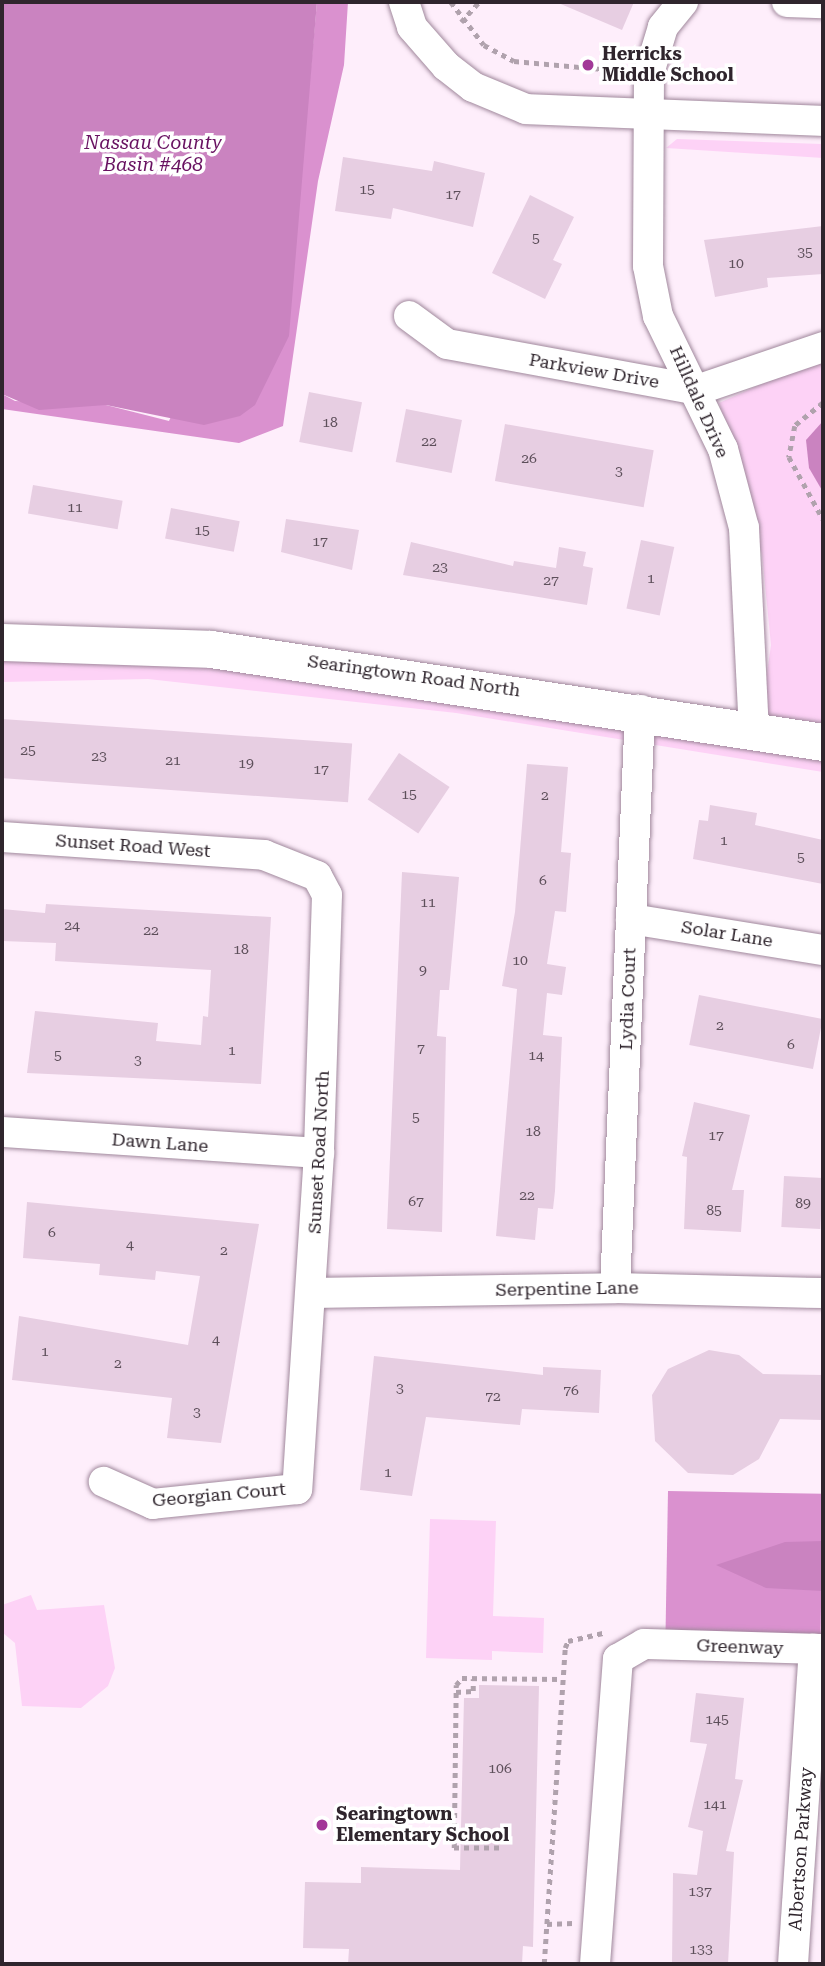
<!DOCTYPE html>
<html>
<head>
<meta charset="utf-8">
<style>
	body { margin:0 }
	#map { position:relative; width:825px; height:1966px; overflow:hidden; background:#feeefb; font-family:"Roboto Serif",serif }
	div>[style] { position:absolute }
	.green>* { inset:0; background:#fdd2f6 }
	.forest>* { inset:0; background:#da91cf; transform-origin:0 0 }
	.water>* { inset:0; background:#ca83c0 }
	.building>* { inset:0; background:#e7cee2; transform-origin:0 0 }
	.path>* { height:4.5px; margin-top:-2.25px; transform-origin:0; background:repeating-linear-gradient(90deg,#b0a2ad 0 5px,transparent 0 10px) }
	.roads { filter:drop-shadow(0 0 2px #a0889c) drop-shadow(0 0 2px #a0889c) }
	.minor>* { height:30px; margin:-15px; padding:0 15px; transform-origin:15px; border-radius:15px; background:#fff }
	.major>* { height:37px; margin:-18.5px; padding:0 18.5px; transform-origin:18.5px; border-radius:18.5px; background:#fff }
	.dots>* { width:19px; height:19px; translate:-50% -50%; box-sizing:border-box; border:4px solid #fff; border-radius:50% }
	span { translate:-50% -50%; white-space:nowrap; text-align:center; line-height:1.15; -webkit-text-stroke:7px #fff; paint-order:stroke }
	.number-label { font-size:14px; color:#5d4f5a }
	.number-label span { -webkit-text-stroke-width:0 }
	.poi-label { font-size:18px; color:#2f252d; font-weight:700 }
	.left { translate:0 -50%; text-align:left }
	.street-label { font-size:18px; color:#2f252d }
	.water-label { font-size:19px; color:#681261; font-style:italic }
	.frame { position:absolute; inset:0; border:4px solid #2f252d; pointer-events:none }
</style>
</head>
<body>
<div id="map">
	<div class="green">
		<div style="clip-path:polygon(677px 139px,823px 144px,823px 158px,666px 148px)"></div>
		<div style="clip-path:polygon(823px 357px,823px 772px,456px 713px,148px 679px,2px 682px,2px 642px,759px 729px,771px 645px,762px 555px,719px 403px)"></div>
		<div style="clip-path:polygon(430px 1519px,496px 1521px,493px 1616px,544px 1618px,543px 1653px,492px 1651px,492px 1660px,426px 1658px)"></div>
		<div style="clip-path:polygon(31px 1595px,37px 1610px,104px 1605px,115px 1668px,108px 1686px,81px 1708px,22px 1706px,15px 1643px,3px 1633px,2px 1605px)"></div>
	</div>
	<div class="forest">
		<div style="clip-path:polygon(317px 2px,348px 2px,344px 65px,318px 181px,283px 426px,239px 443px,2px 409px,2px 394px,15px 401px,106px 405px,169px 421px,306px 120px)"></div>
		<div style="left:668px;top:1491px;width:155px;height:153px;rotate:1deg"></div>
	</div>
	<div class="water">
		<div style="clip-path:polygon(2px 2px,317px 2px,289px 336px,255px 405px,240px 416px,204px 425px,106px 405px,39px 410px,2px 394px)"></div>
		<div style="clip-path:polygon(823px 421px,823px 492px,809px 468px,806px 440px)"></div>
		<div style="clip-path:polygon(823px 1541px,823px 1591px,766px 1588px,716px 1565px,785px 1542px)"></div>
	</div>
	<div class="building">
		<div style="clip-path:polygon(556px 2px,634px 2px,622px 30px)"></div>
		<div style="clip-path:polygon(343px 157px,432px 171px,434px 161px,485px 173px,473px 227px,393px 208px,391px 219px,335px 211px)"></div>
		<div style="clip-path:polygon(530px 195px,574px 217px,553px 260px,562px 264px,545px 299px,492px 273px)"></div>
		<div style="clip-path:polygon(823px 226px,823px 274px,767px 278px,768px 287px,715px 297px,704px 240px)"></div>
		<div style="left:309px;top:392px;width:54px;height:51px;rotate:11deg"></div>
		<div style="left:406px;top:409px;width:57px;height:54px;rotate:11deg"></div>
		<div style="left:505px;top:424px;width:151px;height:58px;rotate:10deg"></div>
		<div style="left:33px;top:485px;width:91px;height:29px;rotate:10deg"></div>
		<div style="left:171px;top:508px;width:70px;height:31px;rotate:11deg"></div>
		<div style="clip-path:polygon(286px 519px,359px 530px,352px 570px,281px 552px)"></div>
		<div style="left:641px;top:540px;width:34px;height:70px;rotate:12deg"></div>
		<div style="clip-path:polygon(411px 542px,513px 566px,514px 561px,556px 568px,559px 547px,586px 552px,583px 566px,593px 568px,587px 605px,403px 575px)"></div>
		<div style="left:2px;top:719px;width:351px;height:59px;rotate:4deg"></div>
		<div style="left:399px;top:753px;width:61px;height:56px;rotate:34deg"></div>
		<div style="clip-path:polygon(527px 764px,568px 767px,561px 852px,571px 853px,566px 912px,555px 911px,547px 964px,566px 967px,562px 995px,547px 993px,543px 1035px,562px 1037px,555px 1191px,553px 1209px,538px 1208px,535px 1240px,496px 1236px,517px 989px,502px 986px,515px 912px)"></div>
		<div style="clip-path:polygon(710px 805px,757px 813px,755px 825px,823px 840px,823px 884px,693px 859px,699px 820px,708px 821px)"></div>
		<div style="clip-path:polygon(402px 872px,459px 877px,449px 990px,440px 990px,437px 1036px,446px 1037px,442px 1232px,387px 1229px)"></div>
		<div style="clip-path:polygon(46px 904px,271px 917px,261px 1084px,27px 1073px,35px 1011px,158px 1023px,156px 1041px,201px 1045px,203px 1016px,208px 1017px,211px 970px,55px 961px,56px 943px,2px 941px,2px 909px,45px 913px)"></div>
		<div style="left:699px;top:995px;width:126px;height:51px;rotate:11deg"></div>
		<div style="clip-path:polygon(694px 1102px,750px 1115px,732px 1190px,744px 1190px,741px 1232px,684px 1229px,687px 1157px,682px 1156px)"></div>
		<div style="left:784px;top:1176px;width:39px;height:51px;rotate:3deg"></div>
		<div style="clip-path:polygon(27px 1202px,259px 1224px,221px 1443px,167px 1438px,172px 1398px,12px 1380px,19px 1316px,188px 1345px,200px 1276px,156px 1271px,155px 1280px,99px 1275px,100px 1264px,23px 1258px)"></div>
		<div style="clip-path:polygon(709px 1350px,739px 1355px,763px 1374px,823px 1375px,823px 1420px,780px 1419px,759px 1459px,733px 1475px,688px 1473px,655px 1441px,652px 1395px,668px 1369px)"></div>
		<div style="clip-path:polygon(374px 1356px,543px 1375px,543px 1367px,601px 1370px,599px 1413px,522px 1409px,520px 1425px,426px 1417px,412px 1496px,360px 1490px)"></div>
		<div style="clip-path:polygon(479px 1685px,539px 1686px,533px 1947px,523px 1946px,522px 1964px,348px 1964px,349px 1949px,303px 1948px,305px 1882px,361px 1883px,361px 1867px,460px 1870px,464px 1698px,479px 1698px)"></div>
		<div style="clip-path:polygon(696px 1693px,744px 1698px,735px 1779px,743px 1780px,726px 1851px,734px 1852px,728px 1964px,672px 1964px,673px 1873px,697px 1875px,703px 1831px,688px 1827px,707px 1744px,690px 1742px)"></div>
	</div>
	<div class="path">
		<div style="left:451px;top:2px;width:54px;rotate:52.5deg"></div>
		<div style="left:484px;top:45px;width:34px;rotate:28deg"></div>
		<div style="left:514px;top:61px;width:109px;rotate:5.2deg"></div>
		<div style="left:461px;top:22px;width:27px;rotate:-48deg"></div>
		<div style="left:823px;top:403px;width:36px;rotate:141deg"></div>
		<div style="left:795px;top:426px;width:32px;rotate:101deg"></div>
		<div style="left:789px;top:457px;width:71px;rotate:61.3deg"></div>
		<div style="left:456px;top:1692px;width:17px;rotate:-3deg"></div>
		<div style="left:473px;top:1691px;width:12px;rotate:-90deg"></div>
		<div style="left:499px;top:1839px;width:9px;rotate:90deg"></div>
		<div style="left:499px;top:1848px;width:45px;rotate:180deg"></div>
		<div style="left:454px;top:1848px;width:163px;rotate:-89.3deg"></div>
		<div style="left:456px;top:1685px;width:9px;rotate:-49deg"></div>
		<div style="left:462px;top:1678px;width:99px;rotate:0.6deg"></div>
		<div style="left:547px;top:1924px;width:26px;rotate:-2deg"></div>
		<div style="left:544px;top:1964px;width:317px;rotate:-86.2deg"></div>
		<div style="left:565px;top:1648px;width:8px;rotate:-67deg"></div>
		<div style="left:568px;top:1641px;width:39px;rotate:-13deg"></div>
	</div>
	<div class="roads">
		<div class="minor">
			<div style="left:404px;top:2px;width:26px;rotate:72deg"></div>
			<div style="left:412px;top:27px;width:52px;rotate:48.9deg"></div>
			<div style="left:446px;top:66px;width:34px;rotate:38deg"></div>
			<div style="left:473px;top:87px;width:57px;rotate:22.5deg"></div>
			<div style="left:526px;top:109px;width:297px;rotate:2.3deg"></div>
			<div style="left:683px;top:2px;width:32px;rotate:129deg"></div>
			<div style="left:663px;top:27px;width:48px;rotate:106.9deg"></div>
			<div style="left:649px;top:73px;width:193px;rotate:90.3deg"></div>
			<div style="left:648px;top:266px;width:51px;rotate:78.7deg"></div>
			<div style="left:658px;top:316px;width:148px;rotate:64deg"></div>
			<div style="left:723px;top:449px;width:82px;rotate:75.1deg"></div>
			<div style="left:744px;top:528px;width:202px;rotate:87.2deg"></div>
			<div style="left:787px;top:2px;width:36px;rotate:2deg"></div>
			<div style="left:409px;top:316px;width:47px;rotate:36.4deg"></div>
			<div style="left:447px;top:344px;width:254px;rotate:10.4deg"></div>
			<div style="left:697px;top:390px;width:133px;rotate:-18.8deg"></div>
			<div style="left:2px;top:837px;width:263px;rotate:3.9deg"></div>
			<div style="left:264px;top:855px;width:57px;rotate:21.6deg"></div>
			<div style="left:317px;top:876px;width:21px;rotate:62deg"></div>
			<div style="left:327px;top:895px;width:258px;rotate:91.8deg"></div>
			<div style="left:319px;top:1153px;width:337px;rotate:93.7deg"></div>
			<div style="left:297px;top:1489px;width:145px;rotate:174.1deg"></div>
			<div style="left:153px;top:1504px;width:54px;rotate:-155.8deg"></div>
			<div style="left:631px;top:919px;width:194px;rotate:9.2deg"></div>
			<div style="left:2px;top:1132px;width:318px;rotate:3.8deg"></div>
			<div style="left:615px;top:1288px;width:579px;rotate:-87.52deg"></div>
			<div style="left:311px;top:1293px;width:304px;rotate:-0.9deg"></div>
			<div style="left:615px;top:1288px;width:208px;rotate:1.4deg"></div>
			<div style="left:595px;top:1964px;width:306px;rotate:-85.7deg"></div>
			<div style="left:618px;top:1659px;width:30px;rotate:-30deg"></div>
			<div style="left:644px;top:1644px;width:179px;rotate:1.6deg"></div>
			<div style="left:793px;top:1964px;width:316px;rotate:-86.2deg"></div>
		</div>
		<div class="major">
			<div style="left:2px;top:642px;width:209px;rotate:1.9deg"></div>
			<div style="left:211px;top:649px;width:619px;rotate:8.64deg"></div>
		</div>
	</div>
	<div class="dots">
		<div style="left:588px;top:65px;background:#a23798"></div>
		<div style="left:322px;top:1825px;background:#a23798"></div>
	</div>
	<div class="number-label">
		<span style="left:367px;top:189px">15</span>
		<span style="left:453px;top:194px">17</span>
		<span style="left:536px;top:238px">5</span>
		<span style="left:805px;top:252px">35</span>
		<span style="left:736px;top:263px">10</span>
		<span style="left:330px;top:422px">18</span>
		<span style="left:429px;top:441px">22</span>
		<span style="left:529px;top:458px">26</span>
		<span style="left:619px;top:471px">3</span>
		<span style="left:75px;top:507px">11</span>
		<span style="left:202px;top:530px">15</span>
		<span style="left:320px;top:541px">17</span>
		<span style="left:440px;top:567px">23</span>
		<span style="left:651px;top:578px">1</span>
		<span style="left:551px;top:580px">27</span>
		<span style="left:28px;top:750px">25</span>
		<span style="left:99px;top:756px">23</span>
		<span style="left:173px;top:760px">21</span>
		<span style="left:246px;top:763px">19</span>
		<span style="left:321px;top:769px">17</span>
		<span style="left:409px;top:794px">15</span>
		<span style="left:545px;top:795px">2</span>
		<span style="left:724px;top:840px">1</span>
		<span style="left:801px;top:857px">5</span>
		<span style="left:543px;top:880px">6</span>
		<span style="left:428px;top:902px">11</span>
		<span style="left:72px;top:925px">24</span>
		<span style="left:151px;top:930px">22</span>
		<span style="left:241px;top:949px">18</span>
		<span style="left:520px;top:960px">10</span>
		<span style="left:423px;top:970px">9</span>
		<span style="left:720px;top:1025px">2</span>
		<span style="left:791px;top:1044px">6</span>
		<span style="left:421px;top:1048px">7</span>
		<span style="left:232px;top:1050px">1</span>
		<span style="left:58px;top:1055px">5</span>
		<span style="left:536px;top:1055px">14</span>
		<span style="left:138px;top:1060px">3</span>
		<span style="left:416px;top:1117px">5</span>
		<span style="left:533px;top:1131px">18</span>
		<span style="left:716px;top:1135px">17</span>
		<span style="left:527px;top:1195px">22</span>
		<span style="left:416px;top:1201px">67</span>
		<span style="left:803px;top:1203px">89</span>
		<span style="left:714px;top:1210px">85</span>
		<span style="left:52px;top:1232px">6</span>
		<span style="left:130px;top:1244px">4</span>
		<span style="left:224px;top:1250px">2</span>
		<span style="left:216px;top:1339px">4</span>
		<span style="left:45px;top:1351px">1</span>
		<span style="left:118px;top:1363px">2</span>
		<span style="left:400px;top:1388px">3</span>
		<span style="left:571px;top:1390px">76</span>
		<span style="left:493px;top:1396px">72</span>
		<span style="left:197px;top:1412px">3</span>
		<span style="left:388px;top:1472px">1</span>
		<span style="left:717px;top:1719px">145</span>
		<span style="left:500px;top:1768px">106</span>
		<span style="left:715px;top:1804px">141</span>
		<span style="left:700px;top:1891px">137</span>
		<span style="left:701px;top:1949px">133</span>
	</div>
	<div class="poi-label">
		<span class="left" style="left:602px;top:65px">Herricks<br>Middle School</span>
		<span class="left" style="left:336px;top:1825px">Searingtown<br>Elementary School</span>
	</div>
	<div class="street-label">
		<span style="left:594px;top:371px;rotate:10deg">Parkview Drive</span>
		<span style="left:699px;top:402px;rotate:66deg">Hilldale Drive</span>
		<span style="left:414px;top:676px;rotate:8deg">Searingtown Road North</span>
		<span style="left:133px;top:846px;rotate:4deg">Sunset Road West</span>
		<span style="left:727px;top:934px;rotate:9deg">Solar Lane</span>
		<span style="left:628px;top:999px;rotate:-88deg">Lydia Court</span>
		<span style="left:160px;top:1143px;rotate:4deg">Dawn Lane</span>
		<span style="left:319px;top:1152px;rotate:-87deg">Sunset Road North</span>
		<span style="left:567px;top:1289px;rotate:-1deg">Serpentine Lane</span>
		<span style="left:219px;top:1495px;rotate:-5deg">Georgian Court</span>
		<span style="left:740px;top:1647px;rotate:2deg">Greenway</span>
		<span style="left:801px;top:1849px;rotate:-86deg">Albertson Parkway</span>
	</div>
	<div class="water-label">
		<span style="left:153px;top:154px">Nassau County<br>Basin #468</span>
	</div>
	<div class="frame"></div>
</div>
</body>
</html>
